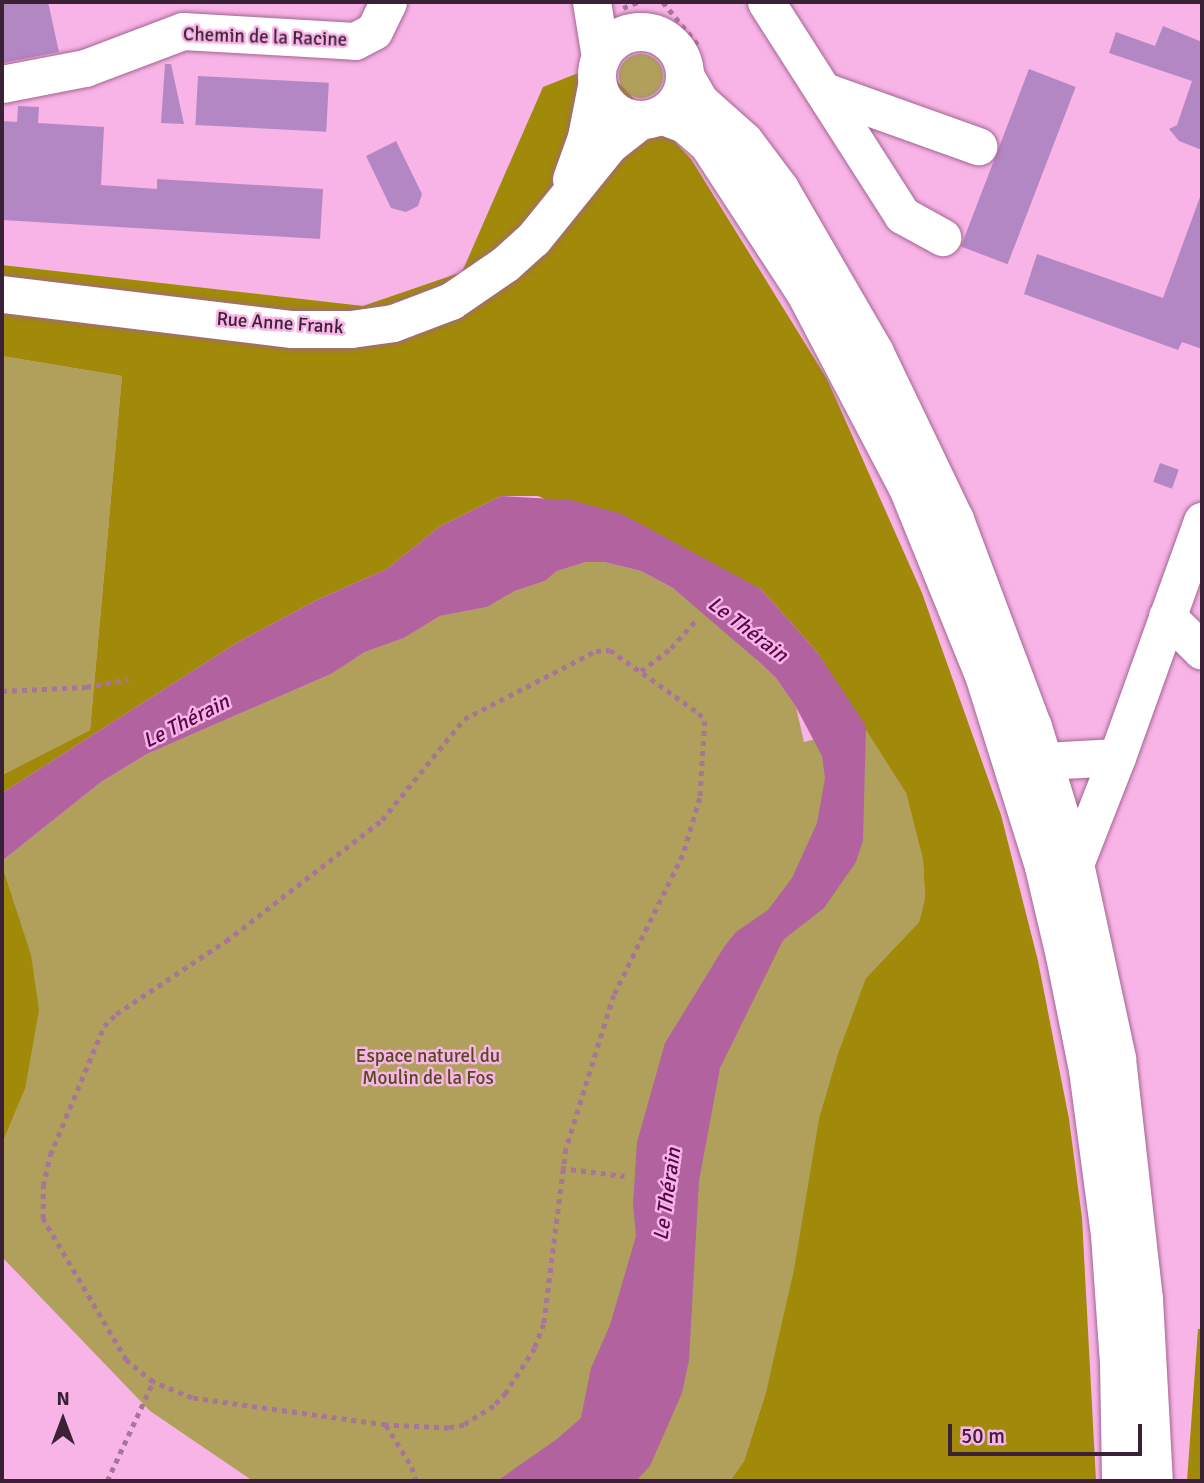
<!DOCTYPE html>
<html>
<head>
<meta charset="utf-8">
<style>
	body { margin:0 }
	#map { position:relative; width:1204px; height:1483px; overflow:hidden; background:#f8b4e6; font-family:Signika,sans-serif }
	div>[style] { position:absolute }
	.green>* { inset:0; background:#b0a05c }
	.round { border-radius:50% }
	.forest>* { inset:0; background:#a18909 }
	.water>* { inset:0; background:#b1629f }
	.building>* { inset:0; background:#b387c4; transform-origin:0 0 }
	.path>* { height:4.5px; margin-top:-2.25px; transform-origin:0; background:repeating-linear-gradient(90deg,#a7759a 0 5px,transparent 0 10px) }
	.roads { filter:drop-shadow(0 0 2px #a26593) drop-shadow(0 0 2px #a26593) }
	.minor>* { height:37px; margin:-18.5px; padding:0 18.5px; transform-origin:18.5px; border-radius:18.5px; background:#fff }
	.major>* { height:38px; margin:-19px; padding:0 19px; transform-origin:19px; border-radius:19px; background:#fff }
	.major>.ring { margin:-19px; padding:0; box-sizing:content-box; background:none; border:38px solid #fff; border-radius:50% }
	span { translate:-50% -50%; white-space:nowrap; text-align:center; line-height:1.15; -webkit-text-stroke:5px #f8b4e6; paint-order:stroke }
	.street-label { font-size:19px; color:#3b2135 }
	.park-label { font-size:19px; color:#53491d }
	.water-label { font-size:21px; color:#530747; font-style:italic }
	.frame { position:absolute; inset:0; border:4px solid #3b2135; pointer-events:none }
	.north { position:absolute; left:28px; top:1385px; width:70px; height:70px; -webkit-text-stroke:5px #f8b4e6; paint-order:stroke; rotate:0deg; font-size:19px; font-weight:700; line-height:28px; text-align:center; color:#3b2135 }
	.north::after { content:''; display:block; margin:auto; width:24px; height:32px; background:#3b2135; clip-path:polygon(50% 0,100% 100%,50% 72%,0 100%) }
	.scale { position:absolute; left:948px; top:1424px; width:194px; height:32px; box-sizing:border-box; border:4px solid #3b2135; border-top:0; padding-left:9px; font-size:21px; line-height:24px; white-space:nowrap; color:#3b2135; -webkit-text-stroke:5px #f8b4e6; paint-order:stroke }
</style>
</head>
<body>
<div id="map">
	<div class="green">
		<div class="round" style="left:619px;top:54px;width:44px;height:44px"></div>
		<div style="clip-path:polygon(2px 356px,122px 376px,90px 730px,2px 775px)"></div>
		<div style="clip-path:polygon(586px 562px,604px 562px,641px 571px,673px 588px,728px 633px,776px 678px,796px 707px,804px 742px,866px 726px,906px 793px,923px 860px,925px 898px,919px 922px,866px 978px,766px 1392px,744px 1461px,730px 1481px,253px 1481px,150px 1411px,2px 1257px,2px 1144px,25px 1089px,2px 861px,101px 782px,147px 754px,331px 674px,365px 652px,404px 638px,440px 616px,487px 607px,515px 591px,545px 581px,557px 571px)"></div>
	</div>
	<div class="forest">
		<div style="clip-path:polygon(601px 64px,691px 159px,827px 379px,922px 593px,1001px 815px,1038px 961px,1069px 1119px,1082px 1218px,1096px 1481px,730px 1481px,744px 1461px,766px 1392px,794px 1270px,819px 1119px,838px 1054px,866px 978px,919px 922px,925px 898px,923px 860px,906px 793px,817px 652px,761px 589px,538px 496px,501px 496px,439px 527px,387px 569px,319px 599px,238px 642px,2px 793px,2px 775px,90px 730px,122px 376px,2px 356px,2px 265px,363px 306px,462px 272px,543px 87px)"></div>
		<div style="clip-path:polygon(2px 866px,31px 955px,39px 1010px,25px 1089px,2px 1144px)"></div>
		<div style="clip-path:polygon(1198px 1329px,1202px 1329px,1202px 1481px,1187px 1481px)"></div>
	</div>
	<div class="water">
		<div style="clip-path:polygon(501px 496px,571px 500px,622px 514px,761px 589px,817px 652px,866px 726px,863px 840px,856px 862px,824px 908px,783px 940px,720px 1068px,699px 1181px,689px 1360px,682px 1393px,650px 1466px,636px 1481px,497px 1481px,557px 1439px,581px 1418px,591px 1368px,610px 1325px,636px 1236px,633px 1204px,637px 1142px,665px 1043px,724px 947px,736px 932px,768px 910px,792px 878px,817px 823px,825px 778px,822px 756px,796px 707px,776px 678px,758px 661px,673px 588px,641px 571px,604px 562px,586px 562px,557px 571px,545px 581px,515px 591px,487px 607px,440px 616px,404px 638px,365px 652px,331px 674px,147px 754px,101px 782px,2px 861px,2px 793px,238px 642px,319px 599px,387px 569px,439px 527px)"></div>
	</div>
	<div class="building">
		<div style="clip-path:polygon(2px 2px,48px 2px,59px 52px,2px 63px)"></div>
		<div style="clip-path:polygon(1163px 26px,1202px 42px,1202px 150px,1179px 141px,1169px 129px,1177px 125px,1192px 81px,1109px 53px,1116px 32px,1155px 46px)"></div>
		<div style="clip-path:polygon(165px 64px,171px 64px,184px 124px,161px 123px)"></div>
		<div style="left:1029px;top:69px;width:50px;height:190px;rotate:21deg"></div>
		<div style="left:198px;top:76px;width:131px;height:49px;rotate:3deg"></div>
		<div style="clip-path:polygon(18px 106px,39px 107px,38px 123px,104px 127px,101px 185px,157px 189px,157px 179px,323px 189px,320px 239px,2px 220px,2px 121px,17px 122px)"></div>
		<div style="clip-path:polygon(396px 141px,422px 194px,418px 206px,406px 212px,391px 208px,366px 156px)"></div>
		<div style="clip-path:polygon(1200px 197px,1202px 349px,1182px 342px,1178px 350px,1024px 294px,1037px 254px,1163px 298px)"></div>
		<div style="left:1160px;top:463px;width:20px;height:20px;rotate:20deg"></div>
	</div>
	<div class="path">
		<div style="left:663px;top:2px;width:57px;rotate:50.7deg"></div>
		<div style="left:623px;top:8px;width:16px;rotate:-22deg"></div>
		<div style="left:610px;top:650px;width:109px;rotate:35.3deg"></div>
		<div style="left:699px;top:713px;width:10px;rotate:53deg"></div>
		<div style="left:705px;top:721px;width:77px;rotate:93.7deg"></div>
		<div style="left:700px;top:798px;width:59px;rotate:106.6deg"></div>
		<div style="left:683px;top:855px;width:156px;rotate:116.2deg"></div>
		<div style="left:614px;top:995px;width:161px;rotate:107.3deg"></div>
		<div style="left:566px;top:1149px;width:176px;rotate:97.2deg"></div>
		<div style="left:544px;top:1324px;width:26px;rotate:111deg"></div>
		<div style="left:535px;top:1348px;width:54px;rotate:122.8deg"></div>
		<div style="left:506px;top:1393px;width:18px;rotate:133deg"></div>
		<div style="left:494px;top:1406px;width:36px;rotate:148deg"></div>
		<div style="left:464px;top:1425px;width:15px;rotate:169deg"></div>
		<div style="left:449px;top:1428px;width:63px;rotate:-177.3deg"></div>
		<div style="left:386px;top:1425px;width:196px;rotate:-172.1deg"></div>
		<div style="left:192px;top:1398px;width:42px;rotate:-157.7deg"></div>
		<div style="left:153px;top:1382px;width:35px;rotate:-141deg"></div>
		<div style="left:126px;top:1360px;width:164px;rotate:-120.5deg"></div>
		<div style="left:43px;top:1219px;width:33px;rotate:-90deg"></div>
		<div style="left:43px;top:1186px;width:32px;rotate:-77deg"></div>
		<div style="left:50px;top:1155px;width:140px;rotate:-67.3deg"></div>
		<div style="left:104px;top:1026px;width:17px;rotate:-45deg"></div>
		<div style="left:116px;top:1014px;width:132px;rotate:-33.6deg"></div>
		<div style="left:226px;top:941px;width:197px;rotate:-37.8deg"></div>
		<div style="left:382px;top:820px;width:130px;rotate:-50.9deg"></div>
		<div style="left:464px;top:719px;width:148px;rotate:-27.3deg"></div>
		<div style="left:596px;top:651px;width:14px;rotate:-4deg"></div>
		<div style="left:641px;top:671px;width:38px;rotate:-37deg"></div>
		<div style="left:671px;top:648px;width:38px;rotate:-48deg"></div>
		<div style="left:2px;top:691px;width:84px;rotate:-2.7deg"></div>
		<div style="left:86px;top:687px;width:43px;rotate:-10.8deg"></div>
		<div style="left:561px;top:1168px;width:64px;rotate:7.1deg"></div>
		<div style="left:386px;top:1425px;width:49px;rotate:58.2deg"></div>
		<div style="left:412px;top:1467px;width:15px;rotate:74deg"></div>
		<div style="left:107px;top:1481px;width:109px;rotate:-65.1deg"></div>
	</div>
	<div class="roads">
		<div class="minor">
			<div style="left:766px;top:2px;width:253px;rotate:57.4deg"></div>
			<div style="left:902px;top:215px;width:46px;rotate:28.8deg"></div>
			<div style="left:2px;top:84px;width:85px;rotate:-10.9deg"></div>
			<div style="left:85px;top:68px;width:105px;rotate:-20.7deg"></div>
			<div style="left:183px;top:31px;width:172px;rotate:3.3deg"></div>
			<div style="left:355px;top:41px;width:21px;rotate:-28deg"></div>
			<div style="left:374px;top:31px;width:32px;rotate:-64deg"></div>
			<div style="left:824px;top:91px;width:164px;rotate:19.7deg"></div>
			<div style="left:571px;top:179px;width:45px;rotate:-70.3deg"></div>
			<div style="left:586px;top:137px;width:57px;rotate:-78.9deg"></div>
			<div style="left:2px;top:294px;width:292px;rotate:6.9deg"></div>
			<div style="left:292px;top:329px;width:59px"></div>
			<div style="left:351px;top:329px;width:42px;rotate:-8.1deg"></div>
			<div style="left:393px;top:323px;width:62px;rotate:-20.8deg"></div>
			<div style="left:451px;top:301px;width:65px;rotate:-34.4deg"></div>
			<div style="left:505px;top:264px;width:38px;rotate:-42deg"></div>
			<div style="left:533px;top:239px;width:121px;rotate:-51deg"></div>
			<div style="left:609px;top:145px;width:41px;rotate:-38deg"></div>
			<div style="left:1167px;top:616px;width:49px;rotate:45deg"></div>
			<div style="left:1117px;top:757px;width:251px;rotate:-70.2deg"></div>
			<div style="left:1044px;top:761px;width:73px;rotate:-3.1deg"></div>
			<div style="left:1117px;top:757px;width:115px;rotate:111.4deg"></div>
		</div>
		<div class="major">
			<div style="left:592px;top:2px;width:57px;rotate:80.9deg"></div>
			<div class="ring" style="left:597px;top:32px;width:50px;height:50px"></div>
			<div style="left:685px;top:76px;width:30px;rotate:60deg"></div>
			<div style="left:700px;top:102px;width:59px;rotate:41.6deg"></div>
			<div style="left:744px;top:141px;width:60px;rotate:53.1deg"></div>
			<div style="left:780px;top:189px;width:190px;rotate:59.9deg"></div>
			<div style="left:875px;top:353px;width:185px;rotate:64.4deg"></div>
			<div style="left:955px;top:520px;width:221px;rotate:69.4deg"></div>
			<div style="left:1033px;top:727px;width:143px;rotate:73deg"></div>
			<div style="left:1075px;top:864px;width:199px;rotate:77.8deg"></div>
			<div style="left:1117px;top:1059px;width:242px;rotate:83.6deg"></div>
			<div style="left:1144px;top:1299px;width:182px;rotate:86.9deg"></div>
			<div style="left:661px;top:115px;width:26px;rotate:21deg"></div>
			<div style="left:685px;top:124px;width:32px;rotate:41deg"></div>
			<div style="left:709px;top:145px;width:176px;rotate:56.9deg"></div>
			<div style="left:805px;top:292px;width:221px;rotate:62.3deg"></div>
			<div style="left:908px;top:488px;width:202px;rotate:67.9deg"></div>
			<div style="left:984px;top:675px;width:201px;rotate:72.6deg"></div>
			<div style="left:1044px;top:867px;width:91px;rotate:76.7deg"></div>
			<div style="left:1065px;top:956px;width:116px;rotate:78.6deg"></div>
			<div style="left:1088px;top:1070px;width:166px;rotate:82.4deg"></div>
			<div style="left:1110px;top:1235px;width:128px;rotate:86deg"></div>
			<div style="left:1119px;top:1363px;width:118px;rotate:89deg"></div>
		</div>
	</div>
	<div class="street-label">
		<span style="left:265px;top:38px;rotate:2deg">Chemin de la Racine</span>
		<span style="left:280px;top:324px;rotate:4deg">Rue Anne Frank</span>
	</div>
	<div class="park-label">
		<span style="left:428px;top:1068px">Espace naturel du<br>Moulin de la Fos</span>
	</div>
	<div class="water-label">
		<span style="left:748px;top:629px;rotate:37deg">Le Thérain</span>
		<span style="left:186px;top:721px;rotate:-27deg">Le Thérain</span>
		<span style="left:667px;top:1194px;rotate:-82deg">Le Thérain</span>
	</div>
	<div class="frame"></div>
	<div class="north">N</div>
	<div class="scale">50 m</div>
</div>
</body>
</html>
